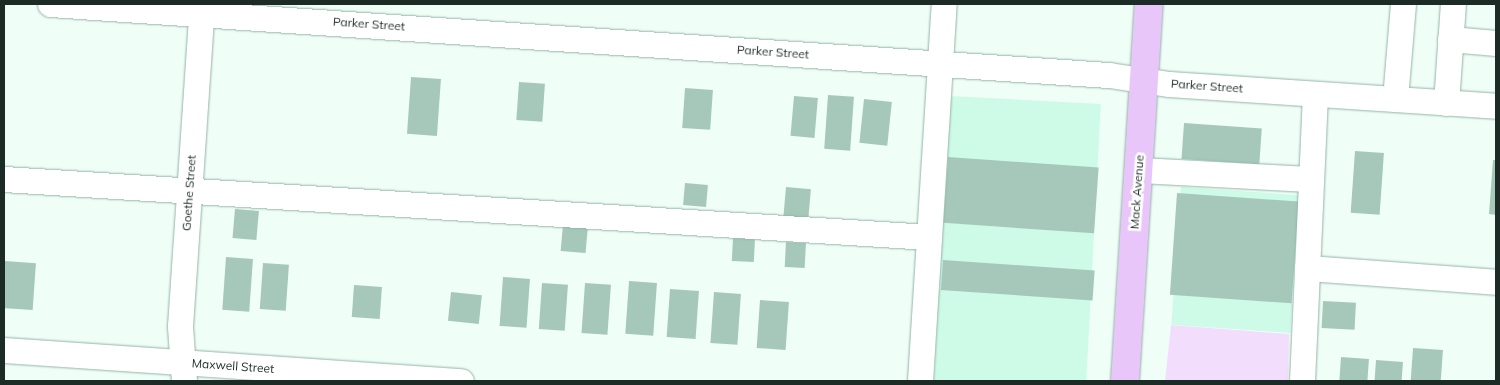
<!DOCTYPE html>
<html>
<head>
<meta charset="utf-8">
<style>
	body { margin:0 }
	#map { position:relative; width:1500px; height:385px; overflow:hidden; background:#f0fef8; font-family:Mulish,sans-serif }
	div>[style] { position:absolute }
	.built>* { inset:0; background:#cefae8; transform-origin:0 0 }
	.green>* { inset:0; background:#f2defc }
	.building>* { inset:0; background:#a6c8ba; transform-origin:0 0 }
	.roads { filter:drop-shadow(0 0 1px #93b5a7) drop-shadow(0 0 1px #93b5a7) }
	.minor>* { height:25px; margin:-12.5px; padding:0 12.5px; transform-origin:12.5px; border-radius:12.5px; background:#fff }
	.major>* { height:28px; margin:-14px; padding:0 14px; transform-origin:14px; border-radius:14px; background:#e8c6f9 }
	span { translate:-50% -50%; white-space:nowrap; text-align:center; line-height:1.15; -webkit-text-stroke:5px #fff; paint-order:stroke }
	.street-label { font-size:12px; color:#1d2b26 }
	.frame { position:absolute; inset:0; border:5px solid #1d2b26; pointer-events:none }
</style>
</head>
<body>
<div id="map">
	<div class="built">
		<div style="left:949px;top:96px;width:152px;height:286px;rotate:3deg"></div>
		<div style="left:1181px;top:187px;width:119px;height:138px;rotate:4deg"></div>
	</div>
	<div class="green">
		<div style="clip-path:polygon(1171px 325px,1289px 334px,1288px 381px,1165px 381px)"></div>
	</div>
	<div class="building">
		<div style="left:411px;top:77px;width:30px;height:57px;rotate:4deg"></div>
		<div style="left:519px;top:82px;width:26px;height:38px;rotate:4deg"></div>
		<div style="left:685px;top:88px;width:28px;height:40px;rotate:4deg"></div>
		<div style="left:828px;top:95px;width:26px;height:54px;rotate:4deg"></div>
		<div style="left:794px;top:96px;width:24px;height:40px;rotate:5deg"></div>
		<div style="left:864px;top:99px;width:28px;height:44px;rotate:6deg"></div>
		<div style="left:1184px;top:123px;width:78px;height:36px;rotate:4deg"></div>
		<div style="left:1355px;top:151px;width:29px;height:62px;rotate:4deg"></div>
		<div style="left:948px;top:157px;width:151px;height:66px;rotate:4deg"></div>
		<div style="clip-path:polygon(1493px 160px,1496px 160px,1496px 215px,1489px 214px)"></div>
		<div style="left:685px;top:183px;width:23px;height:22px;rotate:5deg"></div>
		<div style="left:786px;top:187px;width:25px;height:29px;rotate:5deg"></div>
		<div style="left:1177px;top:193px;width:122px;height:102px;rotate:4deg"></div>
		<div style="left:235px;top:209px;width:24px;height:29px;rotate:5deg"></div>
		<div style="left:563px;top:224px;width:25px;height:27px;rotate:5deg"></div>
		<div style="left:733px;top:238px;width:22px;height:23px;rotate:3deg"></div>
		<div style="left:786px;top:242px;width:20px;height:25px;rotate:3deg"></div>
		<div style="left:226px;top:257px;width:27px;height:53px;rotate:4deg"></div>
		<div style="left:943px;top:260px;width:152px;height:30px;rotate:4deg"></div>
		<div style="left:5px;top:261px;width:31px;height:47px;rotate:4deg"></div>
		<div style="left:263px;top:263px;width:26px;height:46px;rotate:4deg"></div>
		<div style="left:503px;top:277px;width:27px;height:49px;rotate:4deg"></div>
		<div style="left:629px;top:281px;width:28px;height:53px;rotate:4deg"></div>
		<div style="left:542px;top:283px;width:26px;height:46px;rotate:4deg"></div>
		<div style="left:585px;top:283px;width:26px;height:50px;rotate:4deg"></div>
		<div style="left:354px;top:285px;width:28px;height:32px;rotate:4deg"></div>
		<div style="left:670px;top:289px;width:29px;height:48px;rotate:4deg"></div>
		<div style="left:451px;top:292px;width:31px;height:29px;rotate:6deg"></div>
		<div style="left:714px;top:292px;width:27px;height:51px;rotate:4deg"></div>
		<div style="left:760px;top:300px;width:29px;height:48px;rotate:4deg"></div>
		<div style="left:1323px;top:301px;width:33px;height:27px;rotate:3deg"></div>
		<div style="left:1413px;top:348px;width:30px;height:33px;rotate:4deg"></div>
		<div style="left:1341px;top:357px;width:28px;height:24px;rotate:4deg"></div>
		<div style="left:1376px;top:360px;width:27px;height:21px;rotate:4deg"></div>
	</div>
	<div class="roads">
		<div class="minor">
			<div style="left:50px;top:4px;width:1061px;rotate:3.84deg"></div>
			<div style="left:1109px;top:75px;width:61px;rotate:8.5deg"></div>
			<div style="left:1169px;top:84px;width:328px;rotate:3.8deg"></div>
			<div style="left:1450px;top:39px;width:46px;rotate:5deg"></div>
			<div style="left:1395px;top:99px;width:95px;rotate:-85.2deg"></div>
			<div style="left:1446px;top:103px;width:99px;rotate:-86deg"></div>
			<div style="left:1138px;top:170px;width:173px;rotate:3deg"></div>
			<div style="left:4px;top:179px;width:927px;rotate:3.59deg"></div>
			<div style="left:1307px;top:268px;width:190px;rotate:4.2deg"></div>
			<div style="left:4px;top:350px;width:458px;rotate:3.9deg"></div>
			<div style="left:184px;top:381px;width:55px;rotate:-94.2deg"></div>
			<div style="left:180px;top:326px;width:323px;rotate:-86.1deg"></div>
			<div style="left:920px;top:381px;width:378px;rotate:-86.4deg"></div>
			<div style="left:1302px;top:381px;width:287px;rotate:-87.4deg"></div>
		</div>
		<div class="major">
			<div style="left:1125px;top:381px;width:378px;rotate:-86.4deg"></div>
		</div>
	</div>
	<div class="street-label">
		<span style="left:369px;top:24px;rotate:4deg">Parker Street</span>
		<span style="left:773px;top:52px;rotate:4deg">Parker Street</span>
		<span style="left:1207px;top:86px;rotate:4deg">Parker Street</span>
		<span style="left:1137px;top:192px;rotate:-86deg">Mack Avenue</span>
		<span style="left:189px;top:193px;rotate:-86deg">Goethe Street</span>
		<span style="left:233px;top:366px;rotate:4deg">Maxwell Street</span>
	</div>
	<div class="frame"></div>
</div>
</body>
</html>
